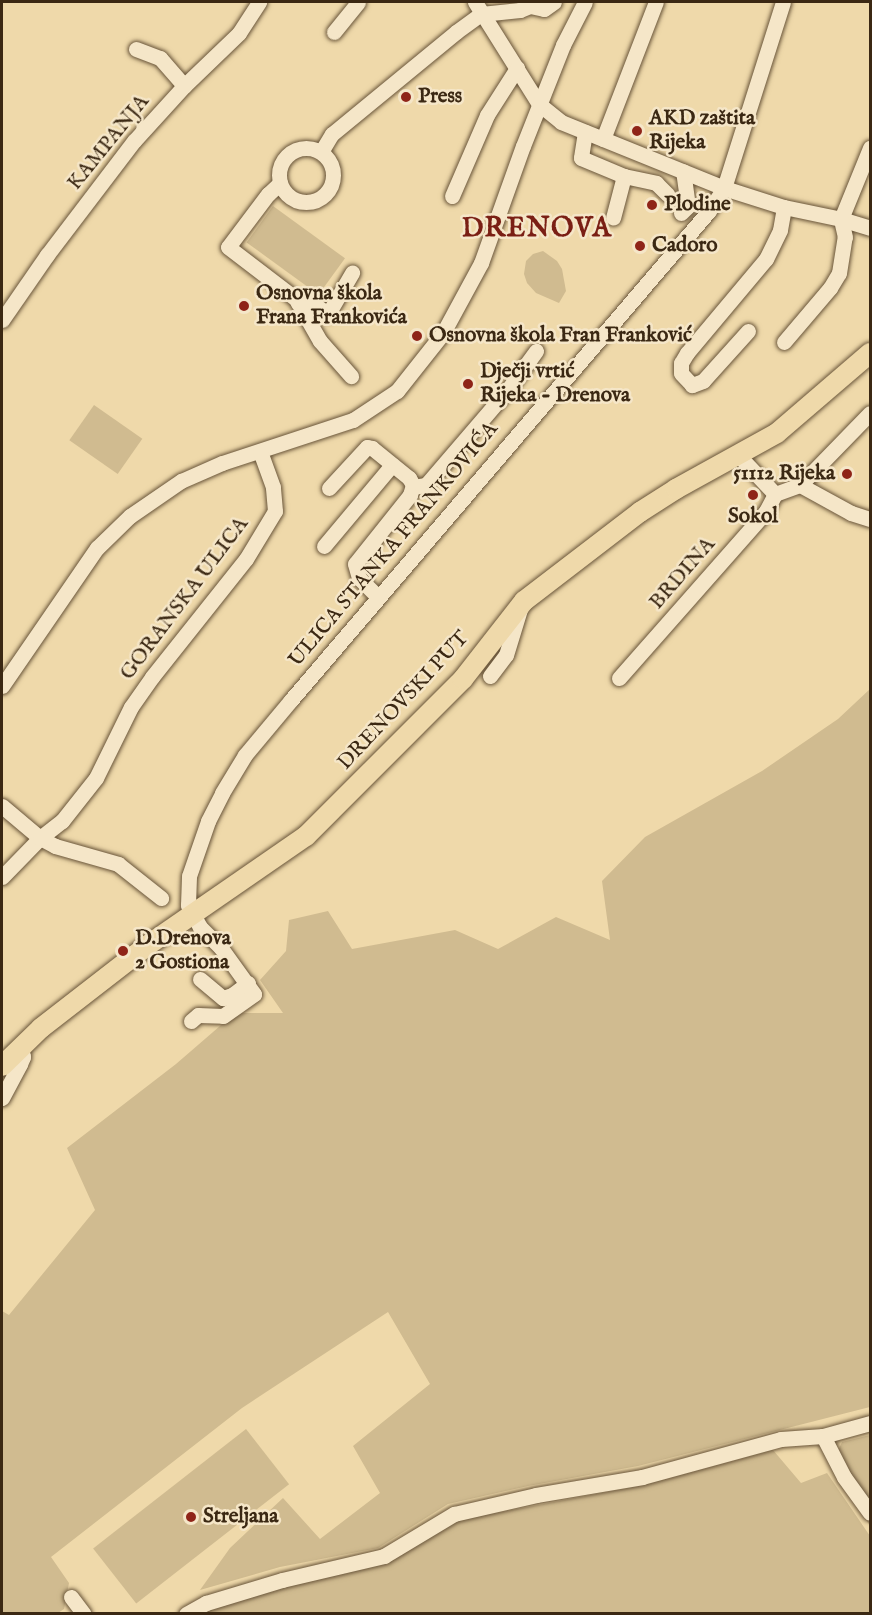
<!DOCTYPE html>
<html>
<head>
<meta charset="utf-8">
<style>
	body { margin:0 }
	#map { position:relative; width:872px; height:1615px; overflow:hidden; background:#efd9aa; font-family:"IM FELL English",serif }
	div>[style] { position:absolute }
	.green>* { inset:0; background:#d0bb90; transform-origin:0 0 }
	.roads { filter:drop-shadow(0 0 2px #685439) drop-shadow(0 0 2px #685439) }
	.minor>* { height:15px; margin:-7.5px; padding:0 7.5px; transform-origin:7.5px; border-radius:7.5px; background:#f5e6c8 }
	.minor>.ring { margin:-7.5px; padding:0; box-sizing:content-box; background:none; border:15px solid #f5e6c8; border-radius:50% }
	.major>* { height:20px; margin:-10px; padding:0 10px; transform-origin:10px; border-radius:10px; background:#efd9aa }
	.dots>* { width:16px; height:16px; translate:-50% -50%; box-sizing:border-box; border:3px solid #f5e6c8; border-radius:50% }
	span { translate:-50% -50%; white-space:nowrap; text-align:center; line-height:1.15; -webkit-text-stroke:5px #f5e6c8; paint-order:stroke }
	.poi-label { font-size:21px; color:#3b2813; font-weight:700 }
	.left { translate:0 -50%; text-align:left }
	.right { translate:-100% -50%; text-align:right }
	.street-label { font-size:21px; color:#3b2813 }
	.district-label { font-size:27px; color:#7a1f14; font-weight:700; letter-spacing:1.5px }
	.frame { position:absolute; inset:0; border:3px solid #3b2813; pointer-events:none }
</style>
</head>
<body>
<div id="map">
	<div class="green">
		<div style="left:273px;top:206px;width:89px;height:45px;rotate:36deg"></div>
		<div style="clip-path:polygon(543px 251px,557px 261px,562px 269px,566px 291px,559px 303px,536px 293px,527px 283px,524px 274px,526px 261px,533px 254px)"></div>
		<div style="left:94px;top:405px;width:59px;height:43px;rotate:35deg"></div>
		<div style="clip-path:polygon(870px 689px,870px 1407px,638px 1466px,528px 1486px,448px 1504px,378px 1548px,280px 1567px,200px 1590px,230px 1548px,283px 1498px,320px 1539px,380px 1493px,353px 1446px,430px 1384px,388px 1312px,242px 1408px,51px 1557px,69px 1583px,64px 1609px,58px 1613px,2px 1613px,2px 1311px,9px 1315px,95px 1210px,67px 1148px,176px 1064px,235px 1013px,283px 1013px,260px 980px,286px 951px,289px 920px,328px 911px,352px 949px,455px 930px,498px 949px,556px 917px,610px 940px,602px 881px,645px 837px,762px 771px,838px 719px)"></div>
		<div style="left:246px;top:1429px;width:70px;height:194px;rotate:52deg"></div>
		<div style="clip-path:polygon(870px 1435px,870px 1526px,831px 1466px,842px 1442px)"></div>
		<div style="clip-path:polygon(773px 1450px,801px 1483px,827px 1473px,870px 1536px,870px 1613px,199px 1614px,207px 1608px,285px 1584px,385px 1561px,459px 1520px,644px 1485px)"></div>
	</div>
	<div class="roads">
		<div class="minor">
			<div style="left:475px;top:2px;width:120px;rotate:57.9deg"></div>
			<div style="left:539px;top:104px;width:28px;rotate:39deg"></div>
			<div style="left:561px;top:122px;width:176px;rotate:22deg"></div>
			<div style="left:724px;top:188px;width:63px;rotate:17.6deg"></div>
			<div style="left:784px;top:207px;width:58px;rotate:11.9deg"></div>
			<div style="left:841px;top:219px;width:30px;rotate:17deg"></div>
			<div style="left:530px;top:6px;width:14px;rotate:12deg"></div>
			<div style="left:544px;top:9px;width:12px;rotate:-35deg"></div>
			<div style="left:334px;top:32px;width:38px;rotate:-51deg"></div>
			<div style="left:136px;top:49px;width:26px;rotate:21deg"></div>
			<div style="left:160px;top:58px;width:37px;rotate:49deg"></div>
			<div style="left:585px;top:132px;width:26px;rotate:99deg"></div>
			<div style="left:581px;top:158px;width:47px;rotate:22.7deg"></div>
			<div style="left:624px;top:176px;width:43px;rotate:104.7deg"></div>
			<div style="left:603px;top:139px;width:147px;rotate:-68.9deg"></div>
			<div class="ring" style="left:279px;top:148px;width:39px;height:39px"></div>
			<div style="left:321px;top:152px;width:21px;rotate:-59deg"></div>
			<div style="left:332px;top:134px;width:161px;rotate:-39.4deg"></div>
			<div style="left:456px;top:32px;width:31px;rotate:-36deg"></div>
			<div style="left:481px;top:14px;width:39px;rotate:-6deg"></div>
			<div style="left:520px;top:10px;width:11px;rotate:-22deg"></div>
			<div style="left:530px;top:6px;width:4px;rotate:-63deg"></div>
			<div style="left:624px;top:176px;width:33px;rotate:12deg"></div>
			<div style="left:656px;top:183px;width:16px;rotate:45deg"></div>
			<div style="left:280px;top:183px;width:16px;rotate:137deg"></div>
			<div style="left:268px;top:194px;width:66px;rotate:127deg"></div>
			<div style="left:228px;top:247px;width:86px;rotate:37.4deg"></div>
			<div style="left:296px;top:299px;width:48px;rotate:60.3deg"></div>
			<div style="left:320px;top:341px;width:47px;rotate:48.5deg"></div>
			<div style="left:452px;top:196px;width:88px;rotate:-66.6deg"></div>
			<div style="left:487px;top:115px;width:56px;rotate:-57.4deg"></div>
			<div style="left:681px;top:213px;width:10px;rotate:-45deg"></div>
			<div style="left:688px;top:206px;width:35px;rotate:-98deg"></div>
			<div style="left:841px;top:219px;width:77px;rotate:-67.8deg"></div>
			<div style="left:298px;top:303px;width:16px;rotate:4deg"></div>
			<div style="left:314px;top:304px;width:17px;rotate:36deg"></div>
			<div style="left:328px;top:314px;width:48px;rotate:-59.7deg"></div>
			<div style="left:2px;top:320px;width:79px;rotate:-55.3deg"></div>
			<div style="left:47px;top:255px;width:143px;rotate:-52.7deg"></div>
			<div style="left:134px;top:141px;width:74px;rotate:-47.7deg"></div>
			<div style="left:184px;top:86px;width:76px;rotate:-43.9deg"></div>
			<div style="left:239px;top:33px;width:37px;rotate:-57deg"></div>
			<div style="left:748px;top:331px;width:67px;rotate:132deg"></div>
			<div style="left:703px;top:381px;width:12px;rotate:160deg"></div>
			<div style="left:692px;top:385px;width:16px;rotate:-133deg"></div>
			<div style="left:681px;top:373px;width:10px;rotate:-90deg"></div>
			<div style="left:681px;top:363px;width:12px;rotate:-59deg"></div>
			<div style="left:687px;top:353px;width:123px;rotate:-50deg"></div>
			<div style="left:766px;top:259px;width:32px;rotate:-64deg"></div>
			<div style="left:780px;top:230px;width:23px;rotate:-80deg"></div>
			<div style="left:784px;top:342px;width:71px;rotate:-49.6deg"></div>
			<div style="left:830px;top:288px;width:17px;rotate:-59deg"></div>
			<div style="left:839px;top:273px;width:36px;rotate:-81deg"></div>
			<div style="left:845px;top:237px;width:18px;rotate:-103deg"></div>
			<div style="left:739px;top:456px;width:52px;rotate:46.5deg"></div>
			<div style="left:775px;top:494px;width:27px;rotate:-20deg"></div>
			<div style="left:800px;top:485px;width:58px;rotate:28.8deg"></div>
			<div style="left:851px;top:513px;width:20px;rotate:18deg"></div>
			<div style="left:800px;top:485px;width:100px;rotate:-45.8deg"></div>
			<div style="left:413px;top:487px;width:13px;rotate:-9deg"></div>
			<div style="left:426px;top:485px;width:128px;rotate:-49.4deg"></div>
			<div style="left:509px;top:388px;width:46px;rotate:-53.9deg"></div>
			<div style="left:329px;top:488px;width:56px;rotate:-47.2deg"></div>
			<div style="left:367px;top:447px;width:5px;rotate:11deg"></div>
			<div style="left:372px;top:448px;width:48px;rotate:39deg"></div>
			<div style="left:409px;top:478px;width:8px;rotate:60deg"></div>
			<div style="left:413px;top:485px;width:10px;rotate:107deg"></div>
			<div style="left:410px;top:495px;width:88px;rotate:128.6deg"></div>
			<div style="left:355px;top:564px;width:15px;rotate:74deg"></div>
			<div style="left:359px;top:578px;width:25px;rotate:45deg"></div>
			<div style="left:324px;top:546px;width:106px;rotate:-50deg"></div>
			<div style="left:490px;top:676px;width:26px;rotate:-53deg"></div>
			<div style="left:506px;top:655px;width:51px;rotate:-73deg"></div>
			<div style="left:619px;top:678px;width:222px;rotate:-48.6deg"></div>
			<div style="left:766px;top:511px;width:19px;rotate:-62deg"></div>
			<div style="left:2px;top:686px;width:168px;rotate:-55.5deg"></div>
			<div style="left:97px;top:548px;width:46px;rotate:-44.1deg"></div>
			<div style="left:130px;top:516px;width:62px;rotate:-34.5deg"></div>
			<div style="left:181px;top:481px;width:45px;rotate:-23.7deg"></div>
			<div style="left:222px;top:463px;width:138px;rotate:-18.2deg"></div>
			<div style="left:353px;top:420px;width:53px;rotate:-33.4deg"></div>
			<div style="left:397px;top:391px;width:74px;rotate:-51.6deg"></div>
			<div style="left:443px;top:333px;width:80px;rotate:-61.5deg"></div>
			<div style="left:481px;top:263px;width:124px;rotate:-70.3deg"></div>
			<div style="left:523px;top:146px;width:109px;rotate:-68.4deg"></div>
			<div style="left:563px;top:45px;width:48px;rotate:-62.9deg"></div>
			<div style="left:2px;top:806px;width:50px;rotate:40.1deg"></div>
			<div style="left:40px;top:838px;width:17px;rotate:28deg"></div>
			<div style="left:55px;top:846px;width:66px;rotate:15.9deg"></div>
			<div style="left:118px;top:864px;width:55px;rotate:38.3deg"></div>
			<div style="left:2px;top:877px;width:54px;rotate:-45.7deg"></div>
			<div style="left:40px;top:838px;width:28px;rotate:-38deg"></div>
			<div style="left:62px;top:821px;width:55px;rotate:-51.7deg"></div>
			<div style="left:96px;top:778px;width:79px;rotate:-63.8deg"></div>
			<div style="left:131px;top:707px;width:37px;rotate:-55deg"></div>
			<div style="left:152px;top:677px;width:151px;rotate:-51.5deg"></div>
			<div style="left:246px;top:559px;width:56px;rotate:-58.9deg"></div>
			<div style="left:275px;top:511px;width:24px;rotate:-95deg"></div>
			<div style="left:273px;top:487px;width:38px;rotate:-110deg"></div>
			<div style="left:200px;top:979px;width:30px;rotate:40deg"></div>
			<div style="left:223px;top:998px;width:9px;rotate:-18deg"></div>
			<div style="left:232px;top:995px;width:20px;rotate:-37deg"></div>
			<div style="left:191px;top:1021px;width:9px;rotate:-41deg"></div>
			<div style="left:198px;top:1015px;width:25px;rotate:2deg"></div>
			<div style="left:223px;top:1016px;width:38px;rotate:-35deg"></div>
			<div style="left:254px;top:994px;width:57px;rotate:-125.7deg"></div>
			<div style="left:221px;top:948px;width:30px;rotate:-135deg"></div>
			<div style="left:200px;top:927px;width:25px;rotate:-119deg"></div>
			<div style="left:188px;top:905px;width:29px;rotate:-88deg"></div>
			<div style="left:189px;top:876px;width:58px;rotate:-70.9deg"></div>
			<div style="left:208px;top:821px;width:31px;rotate:-63deg"></div>
			<div style="left:222px;top:793px;width:44px;rotate:-58.8deg"></div>
			<div style="left:245px;top:755px;width:72px;rotate:-50.1deg"></div>
			<div style="left:291px;top:700px;width:642px;rotate:-49.49deg"></div>
			<div style="left:708px;top:212px;width:29px;rotate:-56deg"></div>
			<div style="left:724px;top:188px;width:195px;rotate:-72.4deg"></div>
			<div style="left:2px;top:1098px;width:38px;rotate:-62deg"></div>
			<div style="left:20px;top:1064px;width:8px;rotate:-67deg"></div>
			<div style="left:23px;top:1057px;width:10px;rotate:-101deg"></div>
			<div style="left:823px;top:1436px;width:46px;rotate:62.9deg"></div>
			<div style="left:844px;top:1477px;width:44px;rotate:54.2deg"></div>
			<div style="left:71px;top:1597px;width:21px;rotate:53deg"></div>
			<div style="left:186px;top:1614px;width:23px;rotate:-29deg"></div>
			<div style="left:206px;top:1603px;width:79px;rotate:-16.8deg"></div>
			<div style="left:282px;top:1580px;width:105px;rotate:-13.2deg"></div>
			<div style="left:384px;top:1556px;width:82px;rotate:-31deg"></div>
			<div style="left:454px;top:1514px;width:84px;rotate:-13deg"></div>
			<div style="left:536px;top:1495px;width:108px;rotate:-9.6deg"></div>
			<div style="left:642px;top:1477px;width:144px;rotate:-15.3deg"></div>
			<div style="left:781px;top:1439px;width:42px;rotate:-4.1deg"></div>
			<div style="left:823px;top:1436px;width:49px;rotate:-15.5deg"></div>
		</div>
		<div class="major">
			<div style="left:2px;top:1066px;width:54px;rotate:-44.3deg"></div>
			<div style="left:41px;top:1028px;width:135px;rotate:-37.8deg"></div>
			<div style="left:148px;top:945px;width:192px;rotate:-34.6deg"></div>
			<div style="left:306px;top:836px;width:222px;rotate:-45deg"></div>
			<div style="left:463px;top:679px;width:99px;rotate:-52deg"></div>
			<div style="left:524px;top:601px;width:146px;rotate:-37.5deg"></div>
			<div style="left:640px;top:512px;width:43px;rotate:-32.6deg"></div>
			<div style="left:676px;top:489px;width:115px;rotate:-29deg"></div>
			<div style="left:777px;top:433px;width:123px;rotate:-40.7deg"></div>
		</div>
	</div>
	<div class="dots">
		<div style="left:406px;top:97px;background:#8f2418"></div>
		<div style="left:637px;top:131px;background:#8f2418"></div>
		<div style="left:652px;top:205px;background:#8f2418"></div>
		<div style="left:640px;top:246px;background:#8f2418"></div>
		<div style="left:244px;top:306px;background:#8f2418"></div>
		<div style="left:417px;top:336px;background:#8f2418"></div>
		<div style="left:468px;top:384px;background:#8f2418"></div>
		<div style="left:847px;top:474px;background:#8f2418"></div>
		<div style="left:753px;top:495px;background:#8f2418"></div>
		<div style="left:123px;top:951px;background:#8f2418"></div>
		<div style="left:191px;top:1517px;background:#8f2418"></div>
	</div>
	<div class="poi-label">
		<span class="left" style="left:418px;top:97px">Press</span>
		<span class="left" style="left:649px;top:131px">AKD zaštita<br>Rijeka</span>
		<span class="left" style="left:664px;top:205px">Plodine</span>
		<span class="left" style="left:652px;top:246px">Cadoro</span>
		<span class="left" style="left:256px;top:306px">Osnovna škola<br>Frana Frankovića</span>
		<span class="left" style="left:429px;top:336px">Osnovna škola Fran Franković</span>
		<span class="left" style="left:480px;top:384px">Dječji vrtić<br>Rijeka - Drenova</span>
		<span class="right" style="left:835px;top:474px">51112 Rijeka</span>
		<span style="left:753px;top:517px">Sokol</span>
		<span class="left" style="left:135px;top:951px">D.Drenova<br>2 Gostiona</span>
		<span class="left" style="left:203px;top:1517px">Streljana</span>
	</div>
	<div class="street-label">
		<span style="left:109px;top:143px;rotate:-51deg">KAMPANJA</span>
		<span style="left:394px;top:545px;rotate:-50deg">ULICA STANKA FRANKOVIĆA</span>
		<span style="left:683px;top:574px;rotate:-49deg">BRDINA</span>
		<span style="left:185px;top:599px;rotate:-53deg">GORANSKA ULICA</span>
		<span style="left:404px;top:701px;rotate:-47deg">DRENOVSKI PUT</span>
	</div>
	<div class="district-label">
		<span style="left:537px;top:230px">DRENOVA</span>
	</div>
	<div class="frame"></div>
</div>
</body>
</html>
